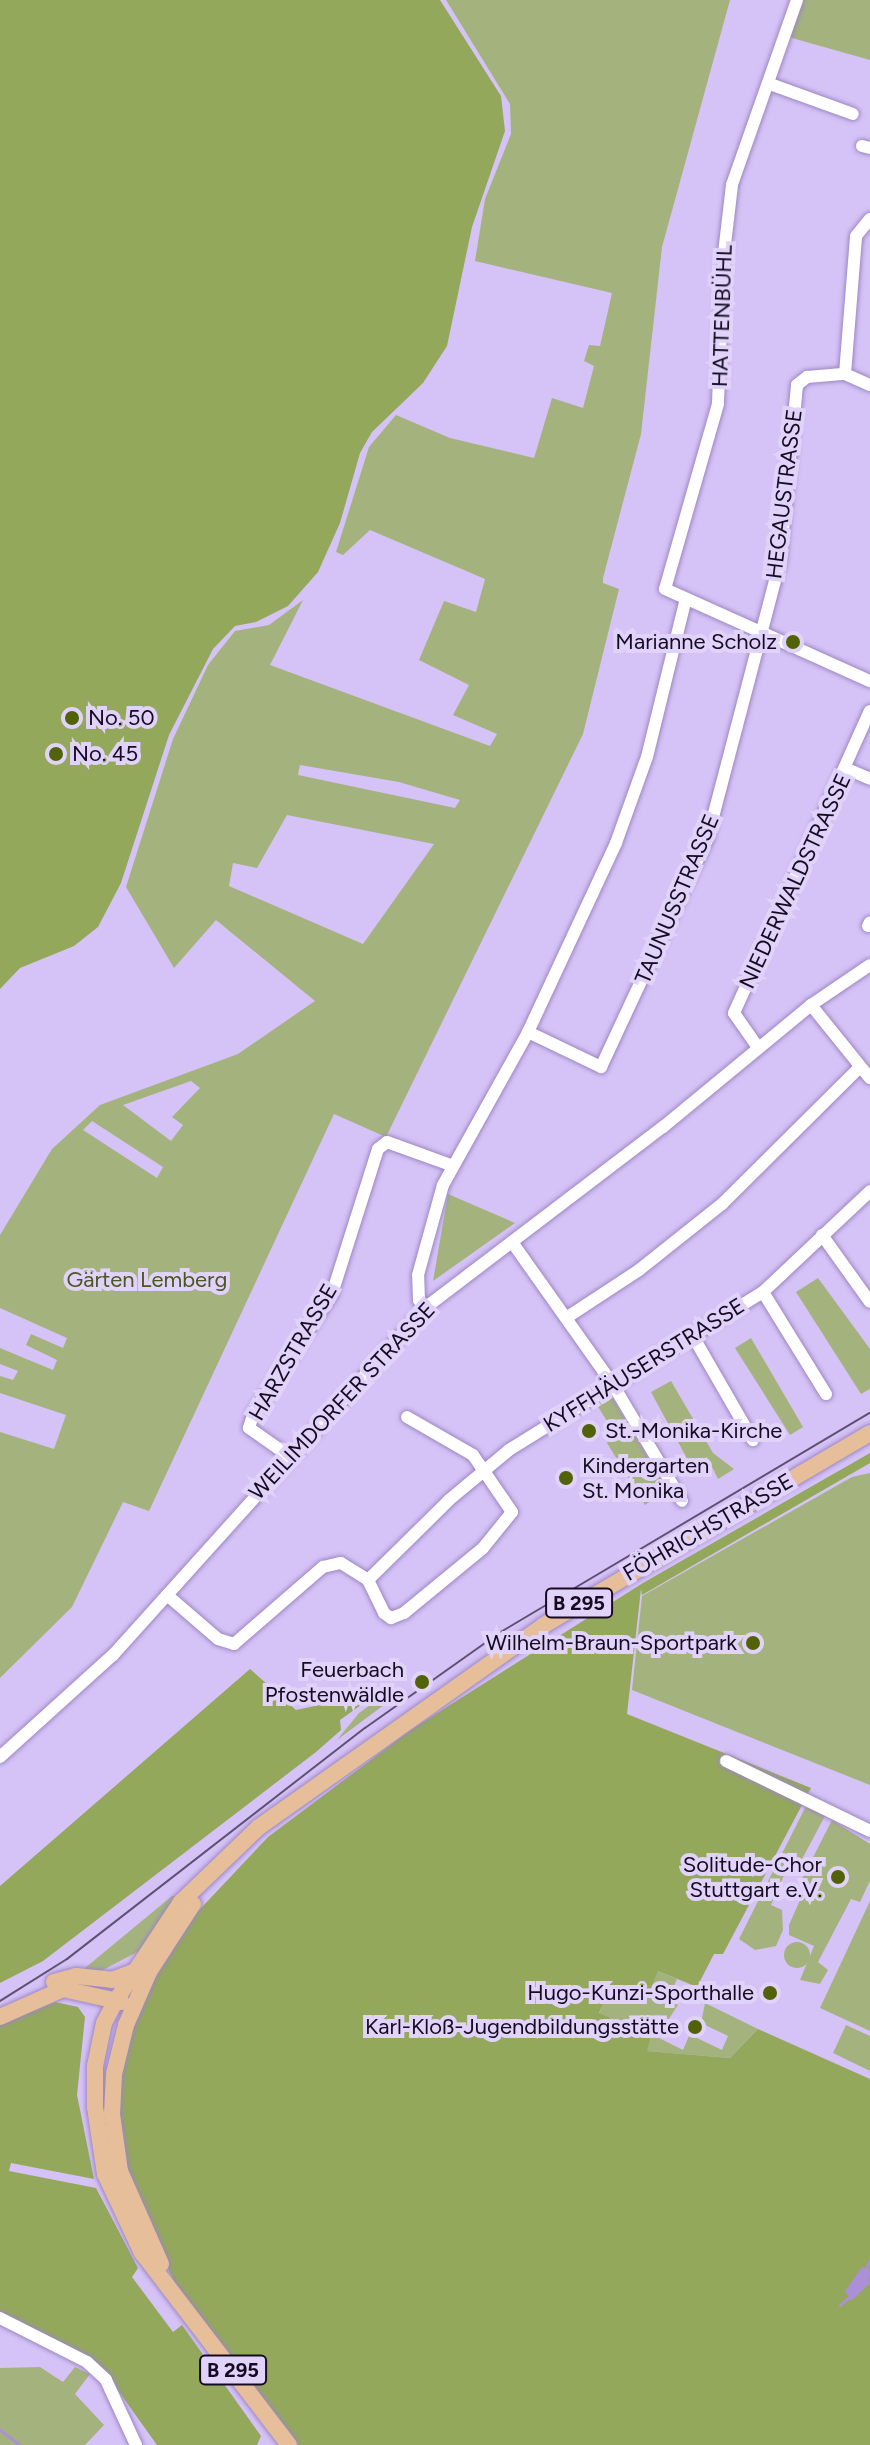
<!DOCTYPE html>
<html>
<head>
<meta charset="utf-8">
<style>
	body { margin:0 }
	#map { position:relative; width:870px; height:2445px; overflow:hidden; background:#d5c2f6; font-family:Figtree,sans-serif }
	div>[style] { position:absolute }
	.green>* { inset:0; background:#a4b37e }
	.round { border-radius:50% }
	.forest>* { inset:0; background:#94a85b }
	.water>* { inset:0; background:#ab90d7 }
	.stream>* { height:3px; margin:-1.5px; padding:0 1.5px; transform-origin:1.5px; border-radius:1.5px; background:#ab90d7 }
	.roads { filter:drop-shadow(0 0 2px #9d87c4) drop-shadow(0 0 2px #9d87c4) }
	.minor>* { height:12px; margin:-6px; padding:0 6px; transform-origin:6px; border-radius:6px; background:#fff }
	.major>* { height:16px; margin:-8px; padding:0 8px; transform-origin:8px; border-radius:8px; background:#e7be9a }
	.tram>* { height:2px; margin:-1px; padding:0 1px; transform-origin:1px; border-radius:1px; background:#5d5071 }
	.dots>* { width:22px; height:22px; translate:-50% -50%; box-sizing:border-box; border:4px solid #e0d2f9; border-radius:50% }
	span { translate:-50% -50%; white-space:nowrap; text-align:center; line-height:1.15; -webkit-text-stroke:8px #e0d2f9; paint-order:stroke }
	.shield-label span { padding:2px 6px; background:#e0d2f9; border:2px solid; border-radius:6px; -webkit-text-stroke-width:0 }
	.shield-label { font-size:20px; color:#140b21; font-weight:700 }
	.street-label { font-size:22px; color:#140b21 }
	.poi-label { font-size:22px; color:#140b21 }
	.right { translate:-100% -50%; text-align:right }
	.left { translate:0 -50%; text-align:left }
	.park-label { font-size:22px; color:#4a571f }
</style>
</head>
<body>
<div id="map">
	<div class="green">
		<div style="clip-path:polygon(evenodd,446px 0,730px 0,662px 247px,641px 434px,603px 578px,603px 583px,619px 589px,583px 734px,386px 1137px,334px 1114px,149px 1511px,123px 1502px,72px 1607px,0 1678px,0 1432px,54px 1449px,66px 1415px,0 1393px,0 1376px,13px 1380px,18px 1371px,0 1364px,0 1348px,53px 1370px,57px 1360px,26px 1345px,31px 1334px,63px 1348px,67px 1338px,0 1308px,0 1235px,52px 1149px,100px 1105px,238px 1054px,315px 1001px,216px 920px,174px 968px,126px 887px,173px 739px,208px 665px,235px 631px,269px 625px,303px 600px,270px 665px,490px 746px,497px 734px,453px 715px,469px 685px,419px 660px,444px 601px,476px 612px,485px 579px,370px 530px,343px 555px,336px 552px,369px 447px,396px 415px,450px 438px,534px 458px,552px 398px,583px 408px,594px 366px,584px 361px,589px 345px,600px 346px,612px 293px,475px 261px,485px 199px,511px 134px,510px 104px,446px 0,300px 765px,399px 782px,460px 800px,455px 808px,298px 775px,300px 765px,446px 0,287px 815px,434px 844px,363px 944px,229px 886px,233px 863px,257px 868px,287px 815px,446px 0,191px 1081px,200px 1088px,172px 1117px,183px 1125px,171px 1141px,123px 1105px,191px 1081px,446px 0,92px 1121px,163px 1167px,157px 1178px,83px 1130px,92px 1121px)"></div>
		<div style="clip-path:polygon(797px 0,870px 0,870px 60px,785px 36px)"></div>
		<div style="clip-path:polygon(448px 1194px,515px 1223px,433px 1281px)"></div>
		<div style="clip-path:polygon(818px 1278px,870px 1349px,870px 1389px,861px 1394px,796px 1292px)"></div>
		<div style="clip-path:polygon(751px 1338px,803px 1427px,790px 1435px,735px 1348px)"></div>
		<div style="clip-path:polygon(671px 1381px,713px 1453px,734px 1469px,718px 1479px,707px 1457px,691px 1466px,651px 1392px)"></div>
		<div style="clip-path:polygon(609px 1392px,667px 1490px,645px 1505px,607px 1443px,613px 1431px,594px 1400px)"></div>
		<div style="clip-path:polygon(870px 1473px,870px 1785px,632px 1690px,642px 1596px,852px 1477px)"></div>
		<div style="clip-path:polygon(395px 1687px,400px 1693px,337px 1740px,359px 1713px)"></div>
		<div style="clip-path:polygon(807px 1804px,825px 1816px,793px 1876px,785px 1873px,771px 1905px,782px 1910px,783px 1930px,776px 1946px,755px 1950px,739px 1939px)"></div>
		<div style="clip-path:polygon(832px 1820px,870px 1844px,870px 1881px,860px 1902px,851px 1899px,818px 1962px,828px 1970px,820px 1984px,800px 1980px,814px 1946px,789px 1935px,789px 1925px,808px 1882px,802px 1879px)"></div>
		<div style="clip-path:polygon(182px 1895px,141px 1950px,97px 1973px,85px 1968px,172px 1896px)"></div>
		<div style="clip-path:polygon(870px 1901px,870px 2031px,820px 2008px)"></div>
		<div class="round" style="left:784px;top:1942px;width:26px;height:26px"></div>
		<div style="clip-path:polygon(658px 1971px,677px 1979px,668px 2000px,678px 2005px,657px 2037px,683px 2050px,692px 2029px,699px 2032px,697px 2038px,722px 2050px,728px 2036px,701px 2023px,705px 2003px,758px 2029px,730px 2058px,647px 2051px,599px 2014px,612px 1985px)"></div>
		<div style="clip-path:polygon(846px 2025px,870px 2036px,870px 2071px,833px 2053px)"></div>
		<div style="clip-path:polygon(40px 2367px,63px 2382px,75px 2367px,90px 2374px,75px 2394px,104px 2425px,85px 2445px,0 2445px,0 2368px)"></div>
	</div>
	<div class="forest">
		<div style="clip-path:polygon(0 0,440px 0,501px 96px,505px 131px,472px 227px,447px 346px,423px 383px,372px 432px,360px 453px,340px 523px,318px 572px,288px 606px,256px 622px,235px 626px,213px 649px,169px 735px,121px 883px,98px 927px,74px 946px,20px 968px,0 989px)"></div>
		<div style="clip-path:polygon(870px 1453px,870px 1463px,642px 1595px,641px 1589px,627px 1714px,811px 1788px,723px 1954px,714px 1954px,697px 1987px,658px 1971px,646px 1999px,612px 1986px,599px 2013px,651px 2036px,647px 2051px,730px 2058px,758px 2029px,870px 2079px,870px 2445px,293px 2445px,179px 2292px,130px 2188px,119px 2131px,118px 2078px,133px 2024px,158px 1971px,187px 1923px,268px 1837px,412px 1729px,643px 1583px)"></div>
		<div style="clip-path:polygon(250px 1669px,296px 1710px,348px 1699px,361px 1705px,340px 1720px,341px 1730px,316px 1752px,43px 1961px,0 1983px,0 1886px)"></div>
		<div style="clip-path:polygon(55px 2002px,78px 2007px,85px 2017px,77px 2095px,94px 2179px,11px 2163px,9px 2171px,96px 2188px,138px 2268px,132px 2277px,173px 2332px,182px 2325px,261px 2436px,257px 2445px,157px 2445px,107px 2375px,0 2312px,0 2024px)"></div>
	</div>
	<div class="water">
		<div style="clip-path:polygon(862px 2267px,870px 2269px,869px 2284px,851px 2301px,845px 2291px)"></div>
	</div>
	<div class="stream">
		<div style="left:865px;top:2270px;width:11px;rotate:-63deg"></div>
		<div style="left:840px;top:2305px;width:12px;rotate:-42deg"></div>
		<div style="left:0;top:2430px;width:25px;rotate:37deg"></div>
	</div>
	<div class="roads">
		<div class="minor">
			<div style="left:797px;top:0;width:196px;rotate:109.4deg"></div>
			<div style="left:732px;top:185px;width:68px;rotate:96.7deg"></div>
			<div style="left:724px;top:253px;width:151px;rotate:92.3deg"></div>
			<div style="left:718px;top:404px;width:192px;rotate:106deg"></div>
			<div style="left:665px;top:589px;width:225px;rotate:24.2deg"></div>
			<div style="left:770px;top:84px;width:88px;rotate:19.9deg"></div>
			<div style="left:862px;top:146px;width:8px;rotate:14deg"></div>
			<div style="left:845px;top:374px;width:138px;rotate:-85.4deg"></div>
			<div style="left:856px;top:236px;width:22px;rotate:-51deg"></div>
			<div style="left:847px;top:769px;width:25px;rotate:23deg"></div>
			<div style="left:868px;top:926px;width:4px;rotate:-63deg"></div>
			<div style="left:811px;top:1005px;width:94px;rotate:51.1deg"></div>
			<div style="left:528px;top:1032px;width:81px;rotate:25.6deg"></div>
			<div style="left:601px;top:1067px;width:251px;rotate:-65deg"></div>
			<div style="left:707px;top:840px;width:287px;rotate:-75.3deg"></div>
			<div style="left:780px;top:562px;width:178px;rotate:-84.5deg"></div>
			<div style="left:797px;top:385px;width:13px;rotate:-39deg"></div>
			<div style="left:807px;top:377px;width:38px;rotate:-5deg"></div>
			<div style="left:845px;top:374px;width:27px;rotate:24deg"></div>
			<div style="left:757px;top:1046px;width:40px;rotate:-124.9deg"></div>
			<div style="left:734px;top:1013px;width:331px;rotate:-65.8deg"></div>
			<div style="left:822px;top:1235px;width:82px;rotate:54.4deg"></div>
			<div style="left:512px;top:1242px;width:173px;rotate:54.7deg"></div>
			<div style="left:612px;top:1383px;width:137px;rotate:59.3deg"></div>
			<div style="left:763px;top:1292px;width:120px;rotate:58.3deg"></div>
			<div style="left:425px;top:1308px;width:10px;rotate:-127deg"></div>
			<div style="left:419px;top:1300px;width:25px;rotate:-92deg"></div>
			<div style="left:418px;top:1275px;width:93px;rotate:-74.5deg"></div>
			<div style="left:443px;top:1185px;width:175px;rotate:-60.9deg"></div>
			<div style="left:528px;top:1032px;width:208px;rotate:-65deg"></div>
			<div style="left:616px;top:843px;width:91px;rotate:-70.2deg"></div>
			<div style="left:647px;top:757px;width:160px;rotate:-76.2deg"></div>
			<div style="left:566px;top:1318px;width:87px;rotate:-33.3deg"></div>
			<div style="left:639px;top:1270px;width:106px;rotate:-38.5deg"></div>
			<div style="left:722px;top:1204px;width:193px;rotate:-44.8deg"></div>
			<div style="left:694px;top:1338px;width:118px;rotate:60deg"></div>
			<div style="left:289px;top:1456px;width:49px;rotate:-145deg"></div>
			<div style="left:249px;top:1428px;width:17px;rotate:-73deg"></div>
			<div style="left:254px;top:1412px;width:141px;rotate:-56.5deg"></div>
			<div style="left:332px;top:1294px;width:152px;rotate:-72.4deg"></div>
			<div style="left:378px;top:1149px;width:11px;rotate:-38deg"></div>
			<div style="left:387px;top:1142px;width:68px;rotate:19.8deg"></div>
			<div style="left:368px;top:1580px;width:114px;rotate:-44.6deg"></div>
			<div style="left:449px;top:1500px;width:78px;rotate:-39.8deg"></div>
			<div style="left:509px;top:1450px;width:299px;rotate:-31.9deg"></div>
			<div style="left:763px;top:1292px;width:147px;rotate:-43.3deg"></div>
			<div style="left:167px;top:1595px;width:67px;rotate:40.8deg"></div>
			<div style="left:218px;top:1639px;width:17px;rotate:17deg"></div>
			<div style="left:234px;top:1644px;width:118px;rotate:-40.9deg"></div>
			<div style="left:323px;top:1567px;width:18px;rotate:-13deg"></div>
			<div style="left:341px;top:1563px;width:32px;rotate:32deg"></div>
			<div style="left:368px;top:1580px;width:37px;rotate:64deg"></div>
			<div style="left:384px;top:1613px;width:9px;rotate:36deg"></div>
			<div style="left:391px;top:1618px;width:14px;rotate:-21deg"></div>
			<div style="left:404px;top:1613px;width:102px;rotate:-39.4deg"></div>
			<div style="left:483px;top:1548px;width:46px;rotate:-51.1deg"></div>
			<div style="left:512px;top:1512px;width:69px;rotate:-124.4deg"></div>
			<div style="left:473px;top:1455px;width:76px;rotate:-150.1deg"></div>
			<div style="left:0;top:1757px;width:152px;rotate:-42.1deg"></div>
			<div style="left:113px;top:1655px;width:467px;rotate:-48deg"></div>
			<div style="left:425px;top:1308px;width:299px;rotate:-37.3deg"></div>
			<div style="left:663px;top:1127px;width:192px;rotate:-39.5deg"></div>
			<div style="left:811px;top:1005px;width:71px;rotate:-34.1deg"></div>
			<div style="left:726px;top:1761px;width:160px;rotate:25.9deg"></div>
			<div style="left:0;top:2318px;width:97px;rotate:26.8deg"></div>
			<div style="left:87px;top:2362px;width:26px;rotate:43deg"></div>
			<div style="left:106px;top:2380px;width:72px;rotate:65.2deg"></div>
		</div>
		<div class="major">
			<div style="left:54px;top:1982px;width:23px;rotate:-15deg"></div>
			<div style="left:76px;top:1976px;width:36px;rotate:6deg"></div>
			<div style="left:112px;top:1980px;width:22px;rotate:-21deg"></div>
			<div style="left:0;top:2017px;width:69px;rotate:-24deg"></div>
			<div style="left:63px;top:1989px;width:60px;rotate:12.4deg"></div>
			<div style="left:161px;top:2264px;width:102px;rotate:-113.8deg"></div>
			<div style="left:120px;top:2171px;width:58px;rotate:-98deg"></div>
			<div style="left:112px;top:2114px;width:40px;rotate:-87.1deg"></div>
			<div style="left:114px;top:2074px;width:50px;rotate:-76.2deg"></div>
			<div style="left:126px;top:2025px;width:58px;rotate:-66.5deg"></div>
			<div style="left:149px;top:1972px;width:81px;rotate:-57.1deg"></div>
			<div style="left:289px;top:2445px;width:242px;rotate:-127.4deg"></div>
			<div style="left:142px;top:2253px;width:87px;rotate:-115.1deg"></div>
			<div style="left:105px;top:2174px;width:68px;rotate:-98.5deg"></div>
			<div style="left:95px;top:2107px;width:41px;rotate:-90deg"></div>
			<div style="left:95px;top:2066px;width:44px;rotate:-78.2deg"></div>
			<div style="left:104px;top:2023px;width:24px;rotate:-62deg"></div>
			<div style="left:115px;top:2002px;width:120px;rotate:-56.6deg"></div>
			<div style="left:181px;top:1902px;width:108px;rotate:-43.9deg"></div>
			<div style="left:259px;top:1827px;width:349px;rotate:-35.3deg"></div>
			<div style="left:544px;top:1625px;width:378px;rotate:-30.5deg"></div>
		</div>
	</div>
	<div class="tram">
		<div style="left:0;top:2001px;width:79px;rotate:-32.1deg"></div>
		<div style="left:67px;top:1959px;width:377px;rotate:-37.8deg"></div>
		<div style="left:365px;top:1728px;width:164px;rotate:-35.3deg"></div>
		<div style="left:499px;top:1633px;width:431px;rotate:-30.7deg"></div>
	</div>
	<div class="dots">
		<div style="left:793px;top:642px;background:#516208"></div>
		<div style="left:72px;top:718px;background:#516208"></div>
		<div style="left:56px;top:754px;background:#516208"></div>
		<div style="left:589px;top:1431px;background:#516208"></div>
		<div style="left:566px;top:1478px;background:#516208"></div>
		<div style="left:753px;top:1643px;background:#516208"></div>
		<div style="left:422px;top:1682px;background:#516208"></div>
		<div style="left:838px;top:1877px;background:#516208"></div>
		<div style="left:770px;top:1993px;background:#516208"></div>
		<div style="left:695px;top:2027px;background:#516208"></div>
	</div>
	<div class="shield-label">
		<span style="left:579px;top:1603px">B 295</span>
		<span style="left:233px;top:2370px">B 295</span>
	</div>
	<div class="street-label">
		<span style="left:722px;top:316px;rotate:-88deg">HATTENBÜHL</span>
		<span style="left:784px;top:494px;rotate:-83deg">HEGAUSTRASSE</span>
		<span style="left:795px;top:881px;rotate:-65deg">NIEDERWALDSTRASSE</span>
		<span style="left:677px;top:899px;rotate:-67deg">TAUNUSSTRASSE</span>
		<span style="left:293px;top:1352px;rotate:-60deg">HARZSTRASSE</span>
		<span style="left:644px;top:1365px;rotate:-32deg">KYFFHÄUSERSTRASSE</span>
		<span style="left:342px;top:1401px;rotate:-47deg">WEILIMDORFER STRASSE</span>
		<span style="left:708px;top:1527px;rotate:-30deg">FÖHRICHSTRASSE</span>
	</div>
	<div class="poi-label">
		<span class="right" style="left:777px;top:642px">Marianne Scholz</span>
		<span class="left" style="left:88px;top:718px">No. 50</span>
		<span class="left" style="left:72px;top:754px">No. 45</span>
		<span class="left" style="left:605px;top:1431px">St.-Monika-Kirche</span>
		<span class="left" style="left:582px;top:1478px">Kindergarten<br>St. Monika</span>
		<span class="right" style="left:737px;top:1643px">Wilhelm-Braun-Sportpark</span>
		<span class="right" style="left:404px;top:1682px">Feuerbach<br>Pfostenwäldle</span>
		<span class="right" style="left:822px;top:1877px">Solitude-Chor<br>Stuttgart e.V.</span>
		<span class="right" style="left:754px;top:1993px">Hugo-Kunzi-Sporthalle</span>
		<span class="right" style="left:679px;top:2027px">Karl-Kloß-Jugendbildungsstätte</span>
	</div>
	<div class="park-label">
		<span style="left:147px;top:1280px">Gärten Lemberg</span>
	</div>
</div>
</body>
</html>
